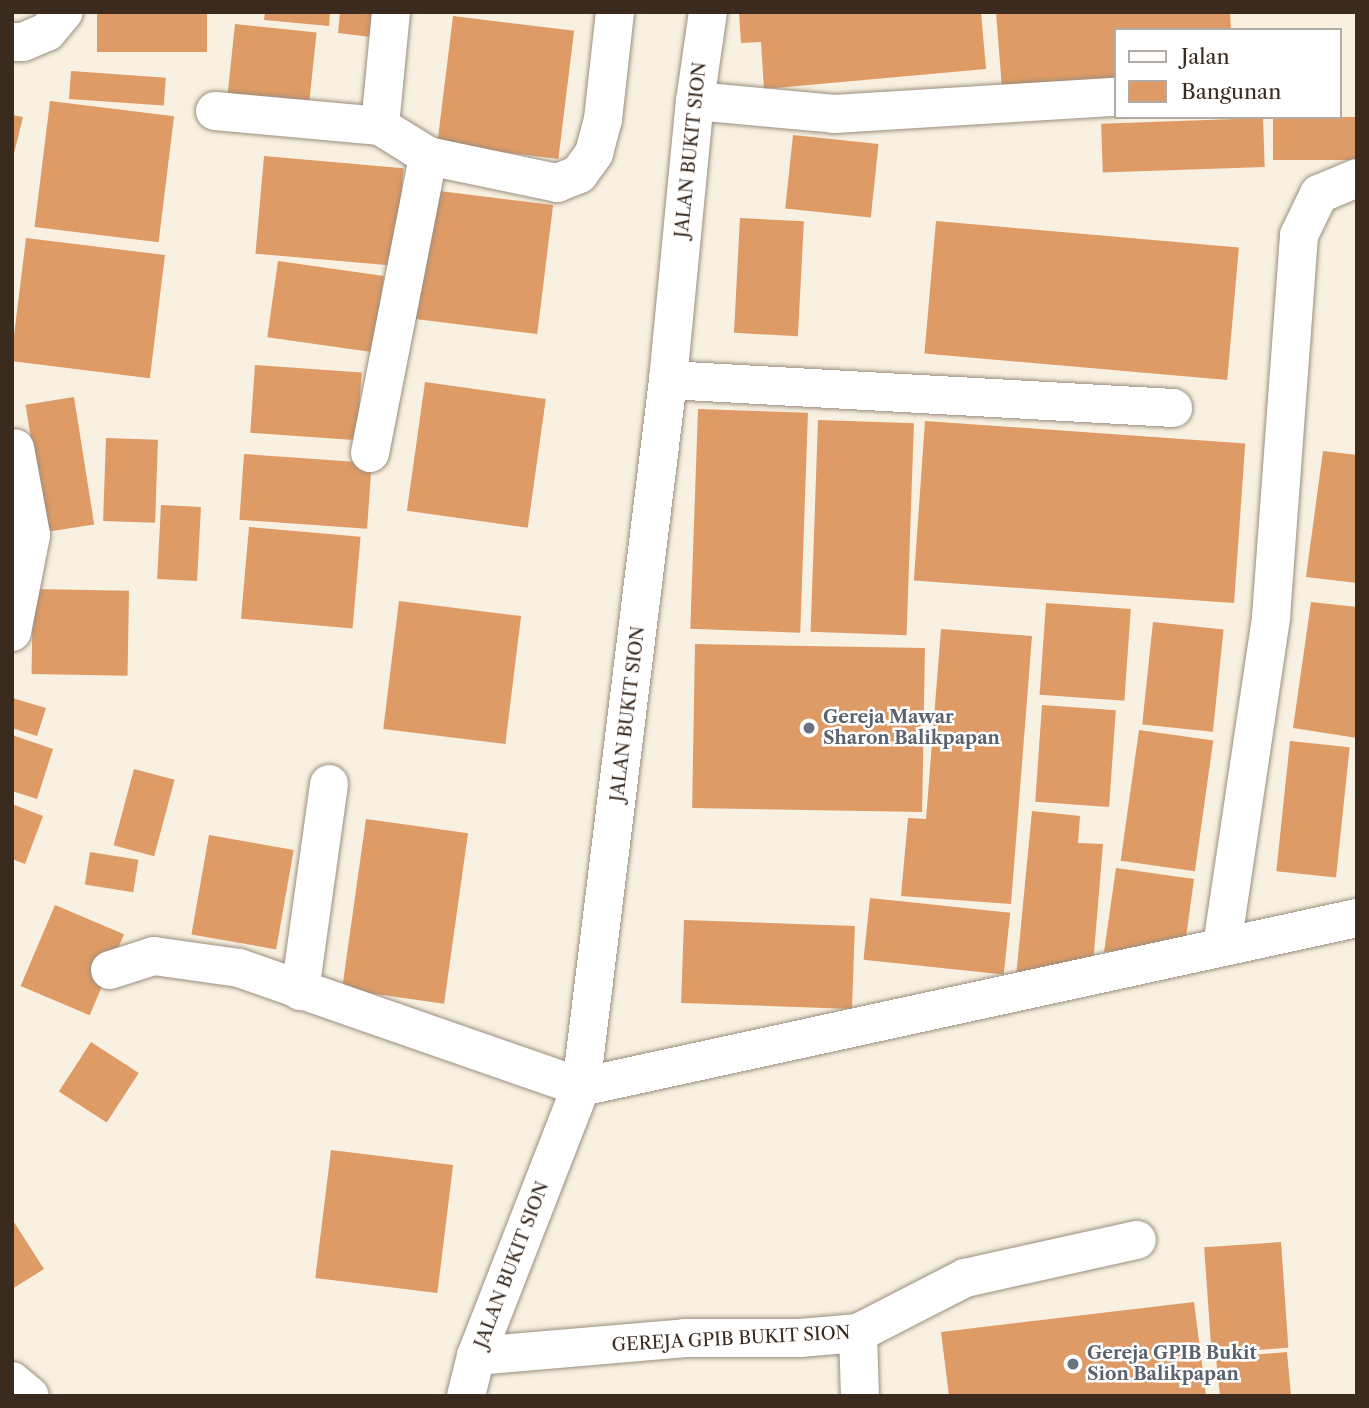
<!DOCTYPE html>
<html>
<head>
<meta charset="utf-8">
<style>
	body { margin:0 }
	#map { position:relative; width:1369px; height:1408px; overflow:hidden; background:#f8f0e0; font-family:"Libre Caslon Text",serif }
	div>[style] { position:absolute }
	.building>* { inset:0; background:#de9b66; transform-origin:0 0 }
	.roads { filter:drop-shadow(0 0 2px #9a8d7f) drop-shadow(0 0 2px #9a8d7f) }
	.minor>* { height:38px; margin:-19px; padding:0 19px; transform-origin:19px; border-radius:19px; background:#fff }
	.dots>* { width:19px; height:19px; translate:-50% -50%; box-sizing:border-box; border:4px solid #fff; border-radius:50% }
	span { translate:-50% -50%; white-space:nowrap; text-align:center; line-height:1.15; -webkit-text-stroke:5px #fff; paint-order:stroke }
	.street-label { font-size:18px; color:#3b2a1e }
	.worship-label { font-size:18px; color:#5b616d; font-weight:700 }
	.left { translate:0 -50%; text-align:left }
	.frame { position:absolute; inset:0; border:14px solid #3b2a1e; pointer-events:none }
	.legend { position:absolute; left:1114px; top:28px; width:228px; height:91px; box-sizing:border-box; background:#fff; border:2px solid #b1aaa5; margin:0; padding:9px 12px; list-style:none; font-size:21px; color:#3b2a1e }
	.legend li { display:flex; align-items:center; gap:14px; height:35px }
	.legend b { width:35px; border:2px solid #b1aaa5 }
</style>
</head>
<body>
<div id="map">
	<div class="building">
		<div style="left:97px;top:12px;width:110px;height:40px"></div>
		<div style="clip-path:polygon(265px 12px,330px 12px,329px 26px,264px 20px)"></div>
		<div style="clip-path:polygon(340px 12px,389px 12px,387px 39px,338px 33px)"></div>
		<div style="clip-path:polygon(739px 12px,981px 12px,986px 69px,764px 89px,761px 42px,741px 43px)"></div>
		<div style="clip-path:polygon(996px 12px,1230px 12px,1231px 30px,1115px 30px,1115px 80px,1002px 89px)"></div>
		<div style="left:453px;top:16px;width:122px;height:129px;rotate:7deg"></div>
		<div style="left:235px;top:24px;width:82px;height:81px;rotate:6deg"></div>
		<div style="left:71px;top:71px;width:95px;height:28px;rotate:4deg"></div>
		<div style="left:50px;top:101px;width:125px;height:127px;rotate:7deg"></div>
		<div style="clip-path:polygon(12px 115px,23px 117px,13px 157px,12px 157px)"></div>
		<div style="left:1273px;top:117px;width:84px;height:43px"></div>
		<div style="left:1263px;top:118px;width:49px;height:162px;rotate:88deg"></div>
		<div style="left:793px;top:135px;width:86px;height:74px;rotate:6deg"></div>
		<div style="left:264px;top:156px;width:140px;height:98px;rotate:5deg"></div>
		<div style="left:431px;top:190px;width:123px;height:130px;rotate:7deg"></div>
		<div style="left:740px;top:218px;width:64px;height:115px;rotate:3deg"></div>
		<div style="left:936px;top:221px;width:304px;height:133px;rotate:5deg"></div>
		<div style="left:26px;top:238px;width:140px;height:124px;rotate:7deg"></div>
		<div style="left:278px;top:261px;width:107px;height:77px;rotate:8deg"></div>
		<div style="left:255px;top:365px;width:107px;height:68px;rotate:4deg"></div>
		<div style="left:425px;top:382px;width:122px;height:130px;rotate:8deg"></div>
		<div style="left:74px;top:397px;width:129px;height:49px;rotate:81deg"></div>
		<div style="left:698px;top:409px;width:110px;height:220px;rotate:2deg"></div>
		<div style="left:818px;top:420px;width:96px;height:212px;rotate:2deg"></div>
		<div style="left:925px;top:421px;width:321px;height:160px;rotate:4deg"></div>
		<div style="left:106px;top:438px;width:52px;height:83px;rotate:2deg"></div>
		<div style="clip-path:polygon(1323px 451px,1357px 455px,1357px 583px,1306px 577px)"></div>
		<div style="left:244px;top:454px;width:128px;height:66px;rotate:4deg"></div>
		<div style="left:161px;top:505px;width:40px;height:74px;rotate:3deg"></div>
		<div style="left:249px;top:527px;width:112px;height:92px;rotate:5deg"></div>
		<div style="left:33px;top:589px;width:96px;height:85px;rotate:1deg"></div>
		<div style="left:399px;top:601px;width:123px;height:129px;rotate:7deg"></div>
		<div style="clip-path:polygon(1311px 602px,1357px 607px,1357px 738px,1293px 728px)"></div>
		<div style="left:1046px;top:603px;width:85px;height:92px;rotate:4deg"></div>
		<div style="left:1153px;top:622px;width:71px;height:103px;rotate:6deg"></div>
		<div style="clip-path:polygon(941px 629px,1032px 636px,1011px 904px,901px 896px,908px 818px,926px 819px)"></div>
		<div style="left:695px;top:644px;width:230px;height:164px;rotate:1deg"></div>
		<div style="clip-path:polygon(12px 698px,46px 708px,37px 736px,12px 728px)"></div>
		<div style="left:1042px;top:705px;width:74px;height:97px;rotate:4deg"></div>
		<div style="left:1139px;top:730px;width:75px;height:132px;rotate:8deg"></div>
		<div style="clip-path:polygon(12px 735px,53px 749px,37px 799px,12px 791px)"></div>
		<div style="left:1290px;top:741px;width:60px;height:131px;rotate:6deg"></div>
		<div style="left:134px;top:769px;width:42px;height:79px;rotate:15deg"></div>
		<div style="clip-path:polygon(12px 804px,43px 816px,25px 864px,12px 859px)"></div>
		<div style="clip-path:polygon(1032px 811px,1080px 816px,1078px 843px,1103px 844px,1093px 964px,1016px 977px)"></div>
		<div style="left:366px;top:819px;width:103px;height:172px;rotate:8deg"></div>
		<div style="left:209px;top:835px;width:86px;height:101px;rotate:10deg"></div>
		<div style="left:90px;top:852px;width:49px;height:33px;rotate:9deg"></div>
		<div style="clip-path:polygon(1116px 868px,1194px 879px,1185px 945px,1104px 952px)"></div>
		<div style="left:870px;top:898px;width:141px;height:62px;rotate:6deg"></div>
		<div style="left:55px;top:905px;width:75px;height:88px;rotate:23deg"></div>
		<div style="left:684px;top:920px;width:171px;height:83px;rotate:2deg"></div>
		<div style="left:91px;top:1042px;width:57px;height:59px;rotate:33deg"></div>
		<div style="left:331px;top:1150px;width:123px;height:129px;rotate:7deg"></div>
		<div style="clip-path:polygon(12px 1219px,44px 1269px,12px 1289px)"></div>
		<div style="left:1281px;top:1242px;width:106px;height:77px;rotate:86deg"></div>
		<div style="clip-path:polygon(1194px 1302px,1206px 1396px,949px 1396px,941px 1332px)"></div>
		<div style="clip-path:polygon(1287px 1352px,1291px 1396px,1220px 1396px,1216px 1358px)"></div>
	</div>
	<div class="roads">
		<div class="minor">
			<div style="left:12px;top:42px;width:11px"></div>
			<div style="left:23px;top:42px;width:26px;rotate:-23deg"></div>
			<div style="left:47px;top:32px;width:26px;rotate:-50deg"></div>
			<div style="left:695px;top:101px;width:140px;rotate:5.3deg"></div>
			<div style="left:834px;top:114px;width:282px;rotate:-3.5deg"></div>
			<div style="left:215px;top:111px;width:166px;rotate:5.2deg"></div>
			<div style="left:380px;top:126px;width:57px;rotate:32deg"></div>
			<div style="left:380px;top:126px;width:115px;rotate:-84.5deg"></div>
			<div style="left:668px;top:380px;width:506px;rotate:3.17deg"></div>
			<div style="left:370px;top:453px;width:303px;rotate:-78.9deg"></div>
			<div style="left:428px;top:156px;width:132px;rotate:11.8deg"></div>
			<div style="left:557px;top:183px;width:24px;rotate:-22deg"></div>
			<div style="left:579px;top:174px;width:26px;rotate:-54deg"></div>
			<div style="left:594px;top:153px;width:35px;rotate:-75deg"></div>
			<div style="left:603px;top:119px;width:108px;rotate:-83.6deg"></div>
			<div style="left:12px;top:632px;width:99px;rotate:-78.9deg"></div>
			<div style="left:31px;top:535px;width:88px;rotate:-100.4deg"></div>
			<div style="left:1222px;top:946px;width:333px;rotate:-81.5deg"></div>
			<div style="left:1271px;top:617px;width:383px;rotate:-85.8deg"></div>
			<div style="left:1299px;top:235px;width:46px;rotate:-64deg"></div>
			<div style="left:1319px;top:194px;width:41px;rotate:-22.8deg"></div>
			<div style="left:110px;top:970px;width:46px;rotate:-17.7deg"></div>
			<div style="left:154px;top:956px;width:86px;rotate:8deg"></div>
			<div style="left:239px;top:968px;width:362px;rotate:19.2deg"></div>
			<div style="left:581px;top:1087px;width:794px;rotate:-12.29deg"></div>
			<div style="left:300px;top:991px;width:209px;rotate:-82deg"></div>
			<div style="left:858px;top:1333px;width:63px;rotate:88.2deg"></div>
			<div style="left:476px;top:1356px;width:210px;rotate:-4.9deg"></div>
			<div style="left:685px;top:1338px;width:115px"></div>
			<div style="left:800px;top:1338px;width:58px;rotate:-4.9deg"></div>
			<div style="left:858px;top:1333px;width:120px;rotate:-27.2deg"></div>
			<div style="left:965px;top:1278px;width:176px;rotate:-12.5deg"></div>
			<div style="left:12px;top:1381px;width:23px;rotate:40deg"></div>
			<div style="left:466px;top:1396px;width:41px;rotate:-76deg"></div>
			<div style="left:476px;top:1356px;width:289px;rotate:-68.7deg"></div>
			<div style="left:581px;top:1087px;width:712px;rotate:-82.98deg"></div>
			<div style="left:668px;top:380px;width:280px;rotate:-84.5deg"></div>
			<div style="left:695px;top:101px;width:90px;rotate:-81.7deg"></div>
		</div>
	</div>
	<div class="dots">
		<div style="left:809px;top:728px;background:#6b7280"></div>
		<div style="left:1073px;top:1364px;background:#6b7280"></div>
	</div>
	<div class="street-label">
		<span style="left:691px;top:150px;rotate:-84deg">JALAN BUKIT SION</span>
		<span style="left:628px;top:714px;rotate:-83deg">JALAN BUKIT SION</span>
		<span style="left:512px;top:1265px;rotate:-69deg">JALAN BUKIT SION</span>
		<span style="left:731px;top:1339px;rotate:-3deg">GEREJA GPIB BUKIT SION</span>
	</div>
	<div class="worship-label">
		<span class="left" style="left:823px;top:728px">Gereja Mawar<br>Sharon Balikpapan</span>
		<span class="left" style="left:1087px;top:1364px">Gereja GPIB Bukit<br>Sion Balikpapan</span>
	</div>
	<div class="frame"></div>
	<ul class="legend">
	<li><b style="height:9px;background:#fff"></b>Jalan</li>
	<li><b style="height:19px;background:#de9b66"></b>Bangunan</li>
	</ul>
</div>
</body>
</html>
